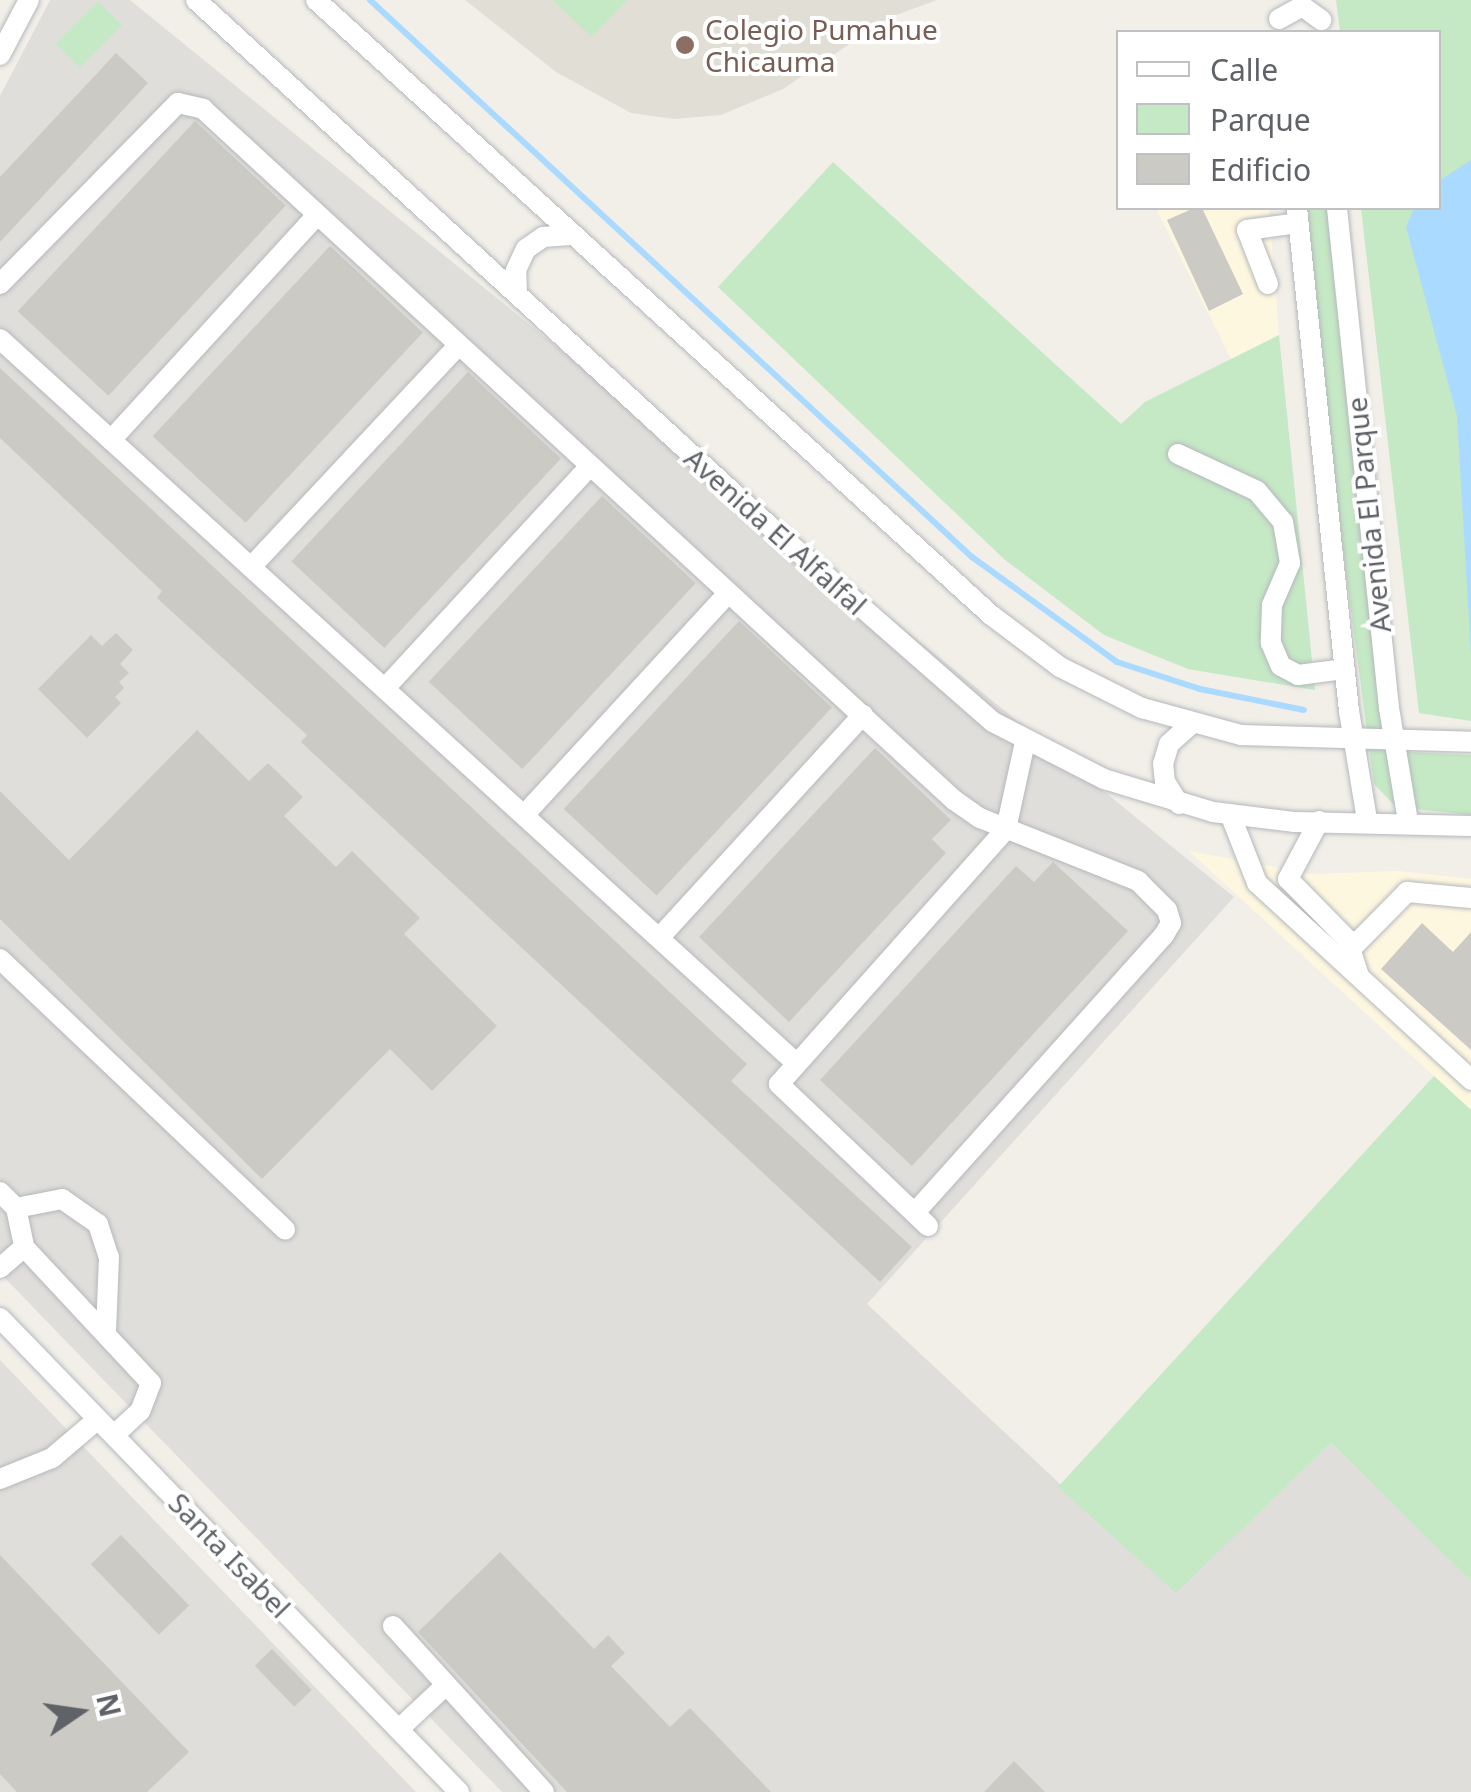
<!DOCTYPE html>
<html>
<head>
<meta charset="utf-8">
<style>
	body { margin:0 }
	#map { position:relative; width:1471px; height:1792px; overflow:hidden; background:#f1efe8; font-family:"Noto Sans",sans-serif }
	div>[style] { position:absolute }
	.commercial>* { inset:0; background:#fef7e0 }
	.industrial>* { inset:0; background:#e0deda }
	.education>* { inset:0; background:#e1ded6 }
	.green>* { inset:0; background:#c5e8c5; transform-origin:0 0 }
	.water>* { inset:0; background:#aadaff }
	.stream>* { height:6px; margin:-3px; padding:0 3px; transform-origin:3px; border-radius:3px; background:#aadaff }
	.building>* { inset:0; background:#cccac5; transform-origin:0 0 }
	.roads { filter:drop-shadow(0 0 2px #b5b8bc) drop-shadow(0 0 2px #b5b8bc) }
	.minor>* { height:20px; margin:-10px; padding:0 10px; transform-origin:10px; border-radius:10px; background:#fff }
	.dots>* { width:28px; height:28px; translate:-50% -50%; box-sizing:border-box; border:5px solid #fff; border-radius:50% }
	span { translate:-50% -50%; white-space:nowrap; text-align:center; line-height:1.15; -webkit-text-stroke:8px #fff; paint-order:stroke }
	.education-label { font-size:28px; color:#785e54 }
	.left { translate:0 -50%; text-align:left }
	.street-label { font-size:28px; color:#5f6368 }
	.legend { position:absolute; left:1116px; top:30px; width:325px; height:180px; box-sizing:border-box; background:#fff; border:2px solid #bfc1c3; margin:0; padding:12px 18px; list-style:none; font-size:30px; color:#5f6368 }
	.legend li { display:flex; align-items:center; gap:20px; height:50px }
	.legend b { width:50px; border:2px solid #bfc1c3 }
	.north { position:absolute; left:30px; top:1662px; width:100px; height:100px; -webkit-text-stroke:8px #fff; paint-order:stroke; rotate:77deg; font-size:28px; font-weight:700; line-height:40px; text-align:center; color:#5f6368 }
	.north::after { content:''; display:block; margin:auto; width:35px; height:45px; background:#5f6368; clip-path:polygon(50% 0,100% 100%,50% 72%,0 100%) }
</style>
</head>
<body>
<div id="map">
	<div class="commercial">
		<div style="clip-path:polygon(1269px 208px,1279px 335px,1231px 359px,1157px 210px)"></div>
		<div style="clip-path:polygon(1189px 851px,1312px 874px,1399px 871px,1471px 879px,1471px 1110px)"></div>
	</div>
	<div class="industrial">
		<div style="clip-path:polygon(50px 0,130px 0,1234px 897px,867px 1304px,1176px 1592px,1331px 1443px,1471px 1581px,1471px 1792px,502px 1792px,0 1273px,0 96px)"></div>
		<div style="clip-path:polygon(0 1360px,77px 1440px,416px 1792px,0 1792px)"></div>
	</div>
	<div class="education">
		<div style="clip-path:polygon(465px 0,937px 0,888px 18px,783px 89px,721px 115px,674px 119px,631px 113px,556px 72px)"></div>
	</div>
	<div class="green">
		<div style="clip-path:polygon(553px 0,627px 0,592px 37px)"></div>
		<div style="clip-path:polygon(1336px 0,1471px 0,1471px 721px,1419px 713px,1361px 208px,1438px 208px,1438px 32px,1340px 32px)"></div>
		<div style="left:98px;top:1px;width:34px;height:60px;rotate:45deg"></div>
		<div style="clip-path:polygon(833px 162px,1121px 424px,1145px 402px,1279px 335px,1315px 690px,1188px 669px,1104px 635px,1004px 559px,718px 287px)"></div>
		<div style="clip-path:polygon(1306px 208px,1329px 208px,1390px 728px,1408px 752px,1471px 755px,1471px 815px,1396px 807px,1374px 784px,1326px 422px)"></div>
		<div style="clip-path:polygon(1434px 1076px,1471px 1110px,1471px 1581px,1331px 1443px,1176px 1593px,1058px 1487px)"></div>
	</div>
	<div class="water">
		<div style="clip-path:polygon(1471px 160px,1471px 654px,1457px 416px,1406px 227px,1414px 208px,1438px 208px,1439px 181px)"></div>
	</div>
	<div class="stream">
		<div style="left:370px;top:0;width:820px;rotate:42.78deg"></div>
		<div style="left:972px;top:557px;width:179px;rotate:35.9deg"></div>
		<div style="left:1117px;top:662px;width:87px;rotate:18deg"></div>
		<div style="left:1200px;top:689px;width:106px;rotate:11.4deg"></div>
	</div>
	<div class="building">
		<div style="clip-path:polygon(116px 53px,148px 83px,0 242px,0 177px)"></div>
		<div style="left:195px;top:121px;width:124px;height:260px;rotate:43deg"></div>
		<div style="clip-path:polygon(1194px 208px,1202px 208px,1243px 294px,1209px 311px,1167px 220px)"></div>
		<div style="left:330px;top:246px;width:127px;height:260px;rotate:43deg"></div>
		<div style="clip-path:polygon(0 368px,747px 1064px,731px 1081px,912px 1247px,880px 1282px,301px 742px,307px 735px,157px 598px,162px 591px,0 438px)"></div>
		<div style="left:468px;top:372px;width:127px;height:259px;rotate:43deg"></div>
		<div style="left:602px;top:496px;width:128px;height:254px;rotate:43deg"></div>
		<div style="left:739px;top:621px;width:127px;height:257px;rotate:43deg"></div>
		<div style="clip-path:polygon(116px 633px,133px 650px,120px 664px,129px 673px,119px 682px,124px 688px,115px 697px,121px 703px,87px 738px,38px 689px,91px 635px,102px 646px)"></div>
		<div style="clip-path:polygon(197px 730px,249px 781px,268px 763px,303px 797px,284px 816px,336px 867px,352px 851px,420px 918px,404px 934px,497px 1026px,432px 1091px,390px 1049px,262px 1179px,0 919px,0 791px,69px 860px)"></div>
		<div style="clip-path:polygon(875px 748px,951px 820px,932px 839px,946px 853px,789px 1022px,699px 937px)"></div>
		<div style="clip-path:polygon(1053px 862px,1128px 931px,912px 1166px,820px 1080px,1016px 866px,1034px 882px)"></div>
		<div style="clip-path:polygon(1422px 923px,1453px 952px,1471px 932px,1471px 1050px,1381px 969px)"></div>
		<div style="left:121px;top:1535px;width:98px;height:42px;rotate:46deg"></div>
		<div style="clip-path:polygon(500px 1552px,594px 1649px,608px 1635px,625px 1653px,611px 1666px,670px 1727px,690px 1708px,771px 1792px,567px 1792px,418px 1632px)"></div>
		<div style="clip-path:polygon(0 1555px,189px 1752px,147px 1792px,17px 1792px,0 1774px)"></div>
		<div style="left:272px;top:1649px;width:57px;height:24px;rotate:46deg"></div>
		<div style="clip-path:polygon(1014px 1761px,1045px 1792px,984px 1792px)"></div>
	</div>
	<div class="roads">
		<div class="minor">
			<div style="left:196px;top:0;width:788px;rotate:42.53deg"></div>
			<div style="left:777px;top:533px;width:287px;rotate:41.2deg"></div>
			<div style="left:993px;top:722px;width:125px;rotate:27.2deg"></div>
			<div style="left:1104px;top:779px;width:114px;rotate:16.8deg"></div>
			<div style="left:1213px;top:812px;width:83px;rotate:7deg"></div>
			<div style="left:1295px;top:822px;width:176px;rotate:1.3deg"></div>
			<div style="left:316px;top:0;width:913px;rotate:42.34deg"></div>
			<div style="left:991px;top:615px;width:86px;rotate:37deg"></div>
			<div style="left:1060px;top:667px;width:92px;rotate:26.6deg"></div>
			<div style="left:1142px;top:708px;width:103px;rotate:15.3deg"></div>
			<div style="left:1241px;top:735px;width:230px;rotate:1.7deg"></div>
			<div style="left:1279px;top:19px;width:26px;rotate:-29deg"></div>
			<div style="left:1302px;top:6px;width:24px;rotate:36deg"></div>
			<div style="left:0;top:55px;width:62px;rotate:-62.2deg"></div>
			<div style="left:1297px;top:208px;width:506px;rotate:84.1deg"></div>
			<div style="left:1349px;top:711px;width:110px;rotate:80.6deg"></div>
			<div style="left:1337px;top:208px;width:503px;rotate:84.06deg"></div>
			<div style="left:1389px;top:708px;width:116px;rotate:80.5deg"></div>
			<div style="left:0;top:284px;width:254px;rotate:-45.5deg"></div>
			<div style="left:178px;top:103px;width:26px;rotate:13deg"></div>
			<div style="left:203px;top:109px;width:1021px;rotate:42.62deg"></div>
			<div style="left:954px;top:800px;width:32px;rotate:35deg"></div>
			<div style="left:980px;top:818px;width:170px;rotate:21.7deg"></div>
			<div style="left:1138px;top:881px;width:41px;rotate:45deg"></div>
			<div style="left:1167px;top:910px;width:14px;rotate:73deg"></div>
			<div style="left:1171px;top:923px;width:14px;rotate:120deg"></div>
			<div style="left:1164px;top:935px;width:373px;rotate:131.9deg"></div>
			<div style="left:1268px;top:284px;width:58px;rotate:-111.3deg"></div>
			<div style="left:1247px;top:230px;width:51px;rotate:-7.8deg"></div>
			<div style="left:517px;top:293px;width:23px;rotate:-92deg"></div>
			<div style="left:516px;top:270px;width:23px;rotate:-65deg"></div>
			<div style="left:526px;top:249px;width:21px;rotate:-35deg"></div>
			<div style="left:543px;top:237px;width:31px;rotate:-4deg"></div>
			<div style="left:0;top:339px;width:1077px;rotate:42.29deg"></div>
			<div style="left:111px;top:440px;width:302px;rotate:-47.5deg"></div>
			<div style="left:1178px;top:454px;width:87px;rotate:25.1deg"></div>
			<div style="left:1257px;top:491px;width:40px;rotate:50deg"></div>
			<div style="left:1283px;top:522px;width:42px;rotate:80.3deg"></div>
			<div style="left:1290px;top:563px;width:46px;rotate:113.2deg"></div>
			<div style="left:1272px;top:605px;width:38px;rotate:92deg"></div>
			<div style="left:1271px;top:643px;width:25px;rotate:67deg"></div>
			<div style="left:1281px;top:666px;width:19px;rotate:28deg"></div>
			<div style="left:1298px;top:675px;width:46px;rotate:-7.4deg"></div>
			<div style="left:251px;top:567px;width:303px;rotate:-46.9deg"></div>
			<div style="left:387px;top:686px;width:299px;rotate:-47.3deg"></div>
			<div style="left:1179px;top:804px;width:26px;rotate:-122deg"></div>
			<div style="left:1165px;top:782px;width:18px;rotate:-96deg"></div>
			<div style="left:1163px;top:764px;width:21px;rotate:-73deg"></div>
			<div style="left:1169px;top:744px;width:30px;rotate:-42deg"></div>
			<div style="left:525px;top:814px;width:299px;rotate:-47.4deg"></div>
			<div style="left:1230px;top:814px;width:74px;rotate:68.6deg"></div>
			<div style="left:1257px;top:883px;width:291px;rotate:42.6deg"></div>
			<div style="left:1319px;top:821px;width:66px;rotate:118.1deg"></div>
			<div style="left:1288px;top:879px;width:84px;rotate:45.5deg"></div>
			<div style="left:1347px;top:939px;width:38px;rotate:72deg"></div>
			<div style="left:660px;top:937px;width:301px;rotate:-47.6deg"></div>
			<div style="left:1342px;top:958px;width:93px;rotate:-45.4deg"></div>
			<div style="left:1407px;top:892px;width:64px;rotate:5.4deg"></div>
			<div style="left:0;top:959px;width:393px;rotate:43.5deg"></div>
			<div style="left:0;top:1192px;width:23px;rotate:45deg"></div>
			<div style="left:16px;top:1208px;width:40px;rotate:78deg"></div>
			<div style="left:24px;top:1247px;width:186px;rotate:47deg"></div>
			<div style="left:151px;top:1383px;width:30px;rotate:111deg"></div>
			<div style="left:140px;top:1411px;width:35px;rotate:137deg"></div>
			<div style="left:16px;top:1208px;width:47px;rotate:-11.1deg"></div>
			<div style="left:62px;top:1199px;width:44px;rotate:34.8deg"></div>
			<div style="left:98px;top:1224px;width:35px;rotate:72deg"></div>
			<div style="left:109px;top:1257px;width:74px;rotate:92.3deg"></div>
			<div style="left:928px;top:1226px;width:206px;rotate:-136.4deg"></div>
			<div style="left:779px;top:1084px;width:341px;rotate:-48.3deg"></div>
			<div style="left:1006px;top:829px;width:89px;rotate:-77.7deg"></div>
			<div style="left:0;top:1268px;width:32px;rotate:-41deg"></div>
			<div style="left:0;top:1318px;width:660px;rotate:45.92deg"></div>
			<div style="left:0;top:1479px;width:56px;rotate:-22deg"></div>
			<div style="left:52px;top:1458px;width:60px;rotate:-40.3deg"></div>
			<div style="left:393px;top:1626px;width:224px;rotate:47.7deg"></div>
			<div style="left:399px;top:1729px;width:64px;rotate:-43.1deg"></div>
		</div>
	</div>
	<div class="dots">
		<div style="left:685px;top:45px;background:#8d6e63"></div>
	</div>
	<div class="education-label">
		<span class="left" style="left:705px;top:45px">Colegio Pumahue<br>Chicauma</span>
	</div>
	<div class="street-label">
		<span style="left:1368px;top:515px;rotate:-96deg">Avenida El Parque</span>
		<span style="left:776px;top:531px;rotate:42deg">Avenida El Alfalfal</span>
		<span style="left:230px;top:1555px;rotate:46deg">Santa Isabel</span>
	</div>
	<ul class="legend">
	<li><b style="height:12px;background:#fff"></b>Calle</li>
	<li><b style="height:28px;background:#c5e8c5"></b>Parque</li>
	<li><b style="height:28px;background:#cccac5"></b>Edificio</li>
	</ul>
	<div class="north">N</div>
</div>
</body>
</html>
